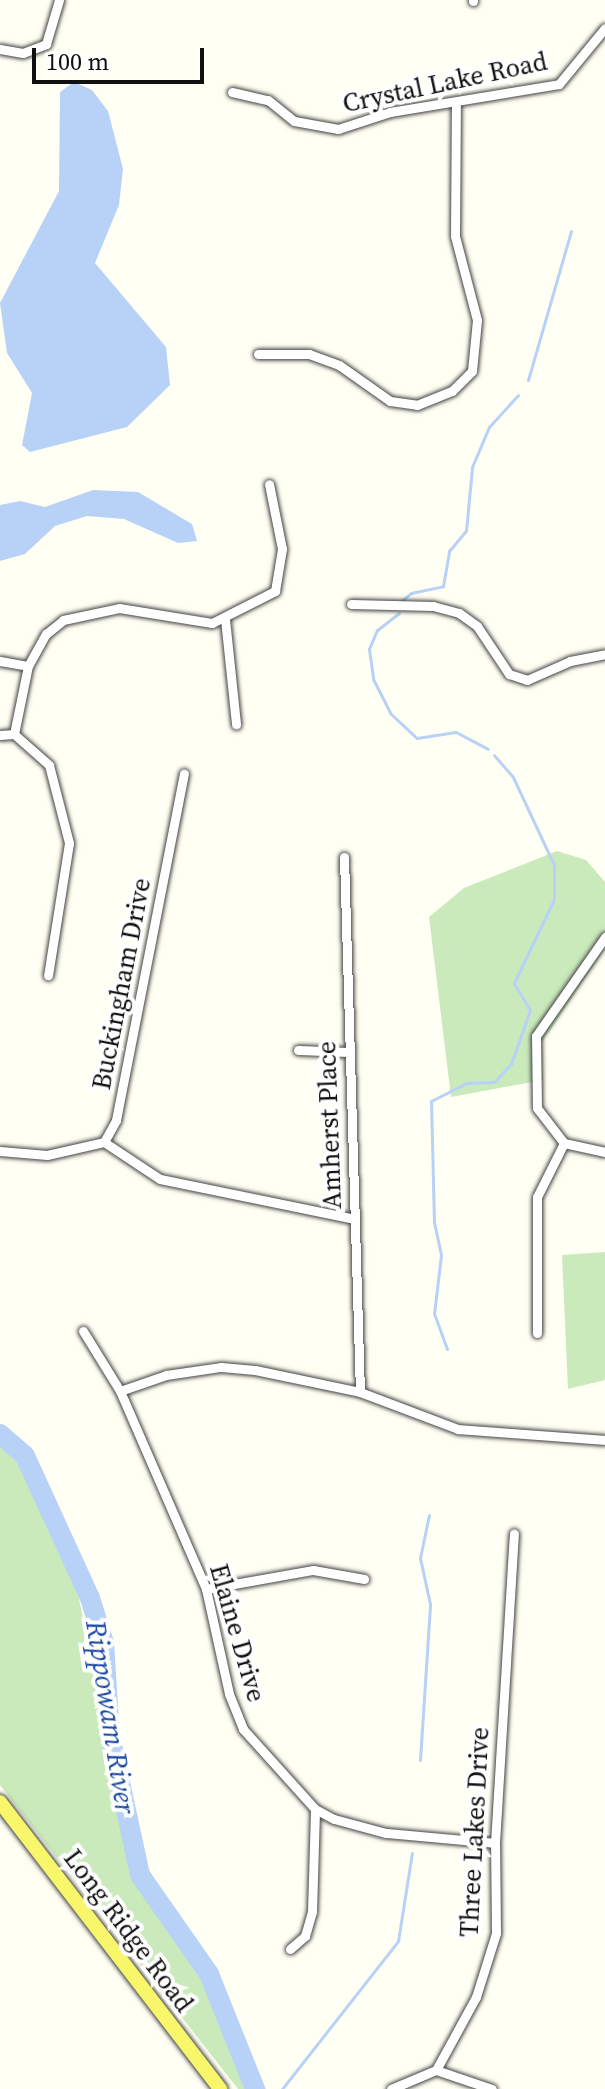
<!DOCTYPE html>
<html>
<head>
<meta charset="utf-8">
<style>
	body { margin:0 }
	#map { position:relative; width:605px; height:2089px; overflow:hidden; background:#fffff4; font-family:"Source Serif 4",serif }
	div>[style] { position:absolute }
	.green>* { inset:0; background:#caeabc }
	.water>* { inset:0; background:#b8d1f6 }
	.stream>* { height:3px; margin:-1.5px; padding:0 1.5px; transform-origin:1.5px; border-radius:1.5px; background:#b8d1f6 }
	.river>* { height:20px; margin:-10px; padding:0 10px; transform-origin:10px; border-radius:10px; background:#b8d1f6 }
	.roads { filter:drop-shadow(0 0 2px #434343) drop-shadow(0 0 2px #434343) }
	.minor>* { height:9px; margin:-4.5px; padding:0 4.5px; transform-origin:4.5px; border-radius:4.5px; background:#fff }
	.primary>* { height:14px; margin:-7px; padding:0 7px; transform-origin:7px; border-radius:7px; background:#f8f66b }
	span { translate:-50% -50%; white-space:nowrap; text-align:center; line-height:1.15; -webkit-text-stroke:8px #fff; paint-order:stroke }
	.street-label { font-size:26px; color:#101010 }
	.water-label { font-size:28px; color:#1847a3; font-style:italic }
	.scale { position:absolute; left:32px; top:48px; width:172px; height:36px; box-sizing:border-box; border:4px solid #101010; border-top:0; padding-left:10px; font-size:24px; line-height:28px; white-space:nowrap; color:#101010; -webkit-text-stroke:6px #fff; paint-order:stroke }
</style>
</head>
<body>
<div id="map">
	<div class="green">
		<div style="clip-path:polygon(557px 851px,586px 860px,605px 882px,605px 949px,542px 1042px,543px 1080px,451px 1097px,429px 917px,464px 888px)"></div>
		<div style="clip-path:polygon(605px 1252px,605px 1380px,568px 1389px,562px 1255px)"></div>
		<div style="clip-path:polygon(0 1439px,64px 1521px,130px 1861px,206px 1961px,266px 2089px,238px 2089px,0 1785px)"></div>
	</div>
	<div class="water">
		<div style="clip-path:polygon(74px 82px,92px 90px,108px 111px,123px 169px,119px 205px,95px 263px,166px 347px,170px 385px,127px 427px,30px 452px,22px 445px,32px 393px,7px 353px,0 303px,59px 191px,60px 92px)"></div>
		<div style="clip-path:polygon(93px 490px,138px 492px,192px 524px,197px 541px,178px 543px,124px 519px,87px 516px,55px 526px,25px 554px,0 561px,0 505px,20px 501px,45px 507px)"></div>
	</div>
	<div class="stream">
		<div style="left:528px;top:380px;width:155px;rotate:-73.9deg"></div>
		<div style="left:400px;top:602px;width:14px;rotate:-39deg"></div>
		<div style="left:411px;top:593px;width:33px;rotate:-12deg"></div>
		<div style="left:443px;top:586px;width:36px;rotate:-80deg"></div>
		<div style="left:449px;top:551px;width:26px;rotate:-50deg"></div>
		<div style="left:466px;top:531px;width:64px;rotate:-84.6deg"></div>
		<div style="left:472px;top:467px;width:43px;rotate:-67deg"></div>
		<div style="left:489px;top:427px;width:43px;rotate:-47.8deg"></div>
		<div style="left:399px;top:613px;width:28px;rotate:142deg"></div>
		<div style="left:377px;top:630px;width:21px;rotate:113deg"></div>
		<div style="left:369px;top:649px;width:30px;rotate:82deg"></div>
		<div style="left:373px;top:679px;width:39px;rotate:63deg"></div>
		<div style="left:391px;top:714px;width:35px;rotate:43deg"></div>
		<div style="left:417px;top:738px;width:39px;rotate:-9deg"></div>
		<div style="left:456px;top:732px;width:36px;rotate:28deg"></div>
		<div style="left:447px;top:1349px;width:37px;rotate:-110deg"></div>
		<div style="left:434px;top:1314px;width:59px;rotate:-83.2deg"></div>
		<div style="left:441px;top:1255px;width:33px;rotate:-102deg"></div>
		<div style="left:434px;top:1223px;width:122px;rotate:-91.4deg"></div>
		<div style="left:431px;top:1101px;width:39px;rotate:-27deg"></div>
		<div style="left:466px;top:1083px;width:28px;rotate:-2deg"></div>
		<div style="left:494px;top:1082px;width:25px;rotate:-47deg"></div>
		<div style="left:511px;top:1064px;width:57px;rotate:-70.6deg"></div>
		<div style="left:530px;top:1010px;width:31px;rotate:-121deg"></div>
		<div style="left:514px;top:983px;width:93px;rotate:-64.5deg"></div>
		<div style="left:554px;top:899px;width:34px;rotate:-90deg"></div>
		<div style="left:554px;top:865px;width:97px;rotate:-115deg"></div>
		<div style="left:513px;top:777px;width:29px;rotate:-131deg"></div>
		<div style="left:420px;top:1760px;width:156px;rotate:-86.3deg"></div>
		<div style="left:430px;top:1604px;width:47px;rotate:-102.3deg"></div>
		<div style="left:420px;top:1558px;width:44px;rotate:-78.2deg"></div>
		<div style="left:282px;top:2089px;width:188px;rotate:-51.9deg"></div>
		<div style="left:398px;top:1941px;width:89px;rotate:-81deg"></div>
	</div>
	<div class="river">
		<div style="left:0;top:1434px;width:33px;rotate:41deg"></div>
		<div style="left:25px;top:1456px;width:156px;rotate:65.4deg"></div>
		<div style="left:90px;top:1598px;width:47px;rotate:72.7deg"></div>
		<div style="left:104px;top:1643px;width:93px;rotate:86.3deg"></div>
		<div style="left:110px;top:1736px;width:142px;rotate:77.8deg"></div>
		<div style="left:140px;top:1875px;width:121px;rotate:55.1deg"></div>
		<div style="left:209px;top:1974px;width:124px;rotate:68.2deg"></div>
	</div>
	<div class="roads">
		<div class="minor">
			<div style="left:473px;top:0;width:1px;rotate:90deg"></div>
			<div style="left:0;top:49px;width:23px;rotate:10deg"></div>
			<div style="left:23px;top:53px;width:25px;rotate:-21deg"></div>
			<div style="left:46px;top:44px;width:46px;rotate:-73.5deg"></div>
			<div style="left:232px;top:92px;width:37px;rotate:13deg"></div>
			<div style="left:268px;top:100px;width:33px;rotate:39deg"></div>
			<div style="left:294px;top:121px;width:45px;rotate:10.3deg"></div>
			<div style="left:338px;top:129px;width:55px;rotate:-18.1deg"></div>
			<div style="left:390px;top:112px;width:171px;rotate:-9.4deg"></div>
			<div style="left:559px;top:84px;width:72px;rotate:-50.6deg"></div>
			<div style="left:258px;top:354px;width:51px"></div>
			<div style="left:309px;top:354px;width:32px;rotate:20deg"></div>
			<div style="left:339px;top:365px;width:62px;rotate:35.2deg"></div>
			<div style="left:390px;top:401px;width:27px;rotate:8deg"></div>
			<div style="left:417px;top:405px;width:38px;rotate:-22deg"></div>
			<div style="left:452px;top:391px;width:28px;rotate:-45deg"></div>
			<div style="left:472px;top:371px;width:51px;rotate:-84.4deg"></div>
			<div style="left:477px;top:320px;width:87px;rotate:-104.7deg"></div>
			<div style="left:455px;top:236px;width:130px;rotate:-89.6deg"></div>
			<div style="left:351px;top:604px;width:82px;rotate:1.4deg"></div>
			<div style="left:433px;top:606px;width:27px;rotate:15deg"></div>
			<div style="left:459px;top:613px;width:22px;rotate:36deg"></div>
			<div style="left:477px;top:626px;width:58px;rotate:56.3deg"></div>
			<div style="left:509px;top:674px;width:19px;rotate:18deg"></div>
			<div style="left:527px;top:680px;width:47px;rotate:-23.8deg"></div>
			<div style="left:570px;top:661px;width:36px;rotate:-11deg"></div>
			<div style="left:225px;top:619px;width:106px;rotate:84deg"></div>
			<div style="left:0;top:661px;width:28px;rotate:10deg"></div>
			<div style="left:14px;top:734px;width:47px;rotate:41.5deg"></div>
			<div style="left:49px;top:765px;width:81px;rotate:75.6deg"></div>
			<div style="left:69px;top:843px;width:134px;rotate:99deg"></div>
			<div style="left:0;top:735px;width:14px;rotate:-4deg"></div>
			<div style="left:14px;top:734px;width:69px;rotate:-78.4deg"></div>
			<div style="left:28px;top:666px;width:37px;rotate:-61deg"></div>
			<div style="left:46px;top:634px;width:22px;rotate:-39deg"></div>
			<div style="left:63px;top:620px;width:57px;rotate:-12.1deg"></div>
			<div style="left:119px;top:608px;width:94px;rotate:9.2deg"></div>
			<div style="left:212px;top:623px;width:71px;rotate:-26.9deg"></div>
			<div style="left:275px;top:591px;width:43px;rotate:-80.5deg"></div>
			<div style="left:282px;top:549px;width:66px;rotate:-101.3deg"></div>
			<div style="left:344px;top:857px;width:535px;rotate:88.29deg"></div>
			<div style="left:298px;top:1050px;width:51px;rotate:2.2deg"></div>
			<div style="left:104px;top:1142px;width:67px;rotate:33.5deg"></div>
			<div style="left:160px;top:1179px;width:199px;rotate:11.6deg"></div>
			<div style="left:564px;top:1143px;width:44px;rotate:-127.6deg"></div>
			<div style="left:537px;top:1108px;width:72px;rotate:-90.8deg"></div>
			<div style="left:536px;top:1036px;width:121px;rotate:-55.1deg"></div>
			<div style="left:564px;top:1143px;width:42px;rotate:12.4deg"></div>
			<div style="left:0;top:1151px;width:47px;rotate:4.9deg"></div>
			<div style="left:47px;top:1155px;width:58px;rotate:-12.8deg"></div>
			<div style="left:104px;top:1142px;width:25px;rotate:-61deg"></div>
			<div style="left:116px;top:1120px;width:353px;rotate:-78.9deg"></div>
			<div style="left:83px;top:1331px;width:70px;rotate:58.3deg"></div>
			<div style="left:120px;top:1391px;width:216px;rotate:66.5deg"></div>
			<div style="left:206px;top:1589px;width:107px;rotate:77.6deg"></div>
			<div style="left:229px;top:1694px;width:38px;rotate:68deg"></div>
			<div style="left:243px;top:1729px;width:108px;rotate:48deg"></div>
			<div style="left:315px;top:1809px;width:21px;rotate:28deg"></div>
			<div style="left:334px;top:1819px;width:54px;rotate:15.1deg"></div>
			<div style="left:386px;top:1833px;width:109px;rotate:5.2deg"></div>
			<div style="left:537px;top:1333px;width:136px;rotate:-90deg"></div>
			<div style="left:537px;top:1197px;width:60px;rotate:-63.4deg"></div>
			<div style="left:120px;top:1391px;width:49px;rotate:-19.2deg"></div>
			<div style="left:166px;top:1375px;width:56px;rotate:-8.3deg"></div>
			<div style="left:221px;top:1367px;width:34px;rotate:5deg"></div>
			<div style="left:255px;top:1370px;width:107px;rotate:11.8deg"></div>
			<div style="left:360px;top:1392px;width:105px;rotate:20.7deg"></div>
			<div style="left:458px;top:1429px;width:147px;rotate:4.3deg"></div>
			<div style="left:206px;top:1589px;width:109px;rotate:-10.1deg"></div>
			<div style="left:313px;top:1570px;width:52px;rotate:10deg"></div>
			<div style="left:290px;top:1949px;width:20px;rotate:-41deg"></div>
			<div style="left:305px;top:1936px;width:25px;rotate:-74deg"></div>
			<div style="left:312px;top:1912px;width:103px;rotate:-88.3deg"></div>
			<div style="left:436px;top:2070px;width:59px;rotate:18.7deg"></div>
			<div style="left:391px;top:2089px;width:49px;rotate:-22.9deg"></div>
			<div style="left:436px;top:2070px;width:83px;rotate:-61.3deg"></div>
			<div style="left:476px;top:1997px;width:67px;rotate:-72.6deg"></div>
			<div style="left:496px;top:1933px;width:90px;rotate:-90.6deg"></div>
			<div style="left:495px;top:1843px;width:310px;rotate:-86.5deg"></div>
		</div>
		<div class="primary">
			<div style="left:0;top:1802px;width:362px;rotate:52.5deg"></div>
		</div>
	</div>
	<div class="street-label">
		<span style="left:445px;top:83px;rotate:-12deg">Crystal Lake Road</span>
		<span style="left:122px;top:984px;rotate:-79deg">Buckingham Drive</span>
		<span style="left:330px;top:1125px;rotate:-92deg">Amherst Place</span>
		<span style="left:237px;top:1633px;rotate:74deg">Elaine Drive</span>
		<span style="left:475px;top:1832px;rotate:-87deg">Three Lakes Drive</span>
		<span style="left:128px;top:1931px;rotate:53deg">Long Ridge Road</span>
	</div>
	<div class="water-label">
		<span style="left:111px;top:1717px;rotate:81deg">Rippowam River</span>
	</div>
	<div class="scale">100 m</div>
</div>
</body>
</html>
